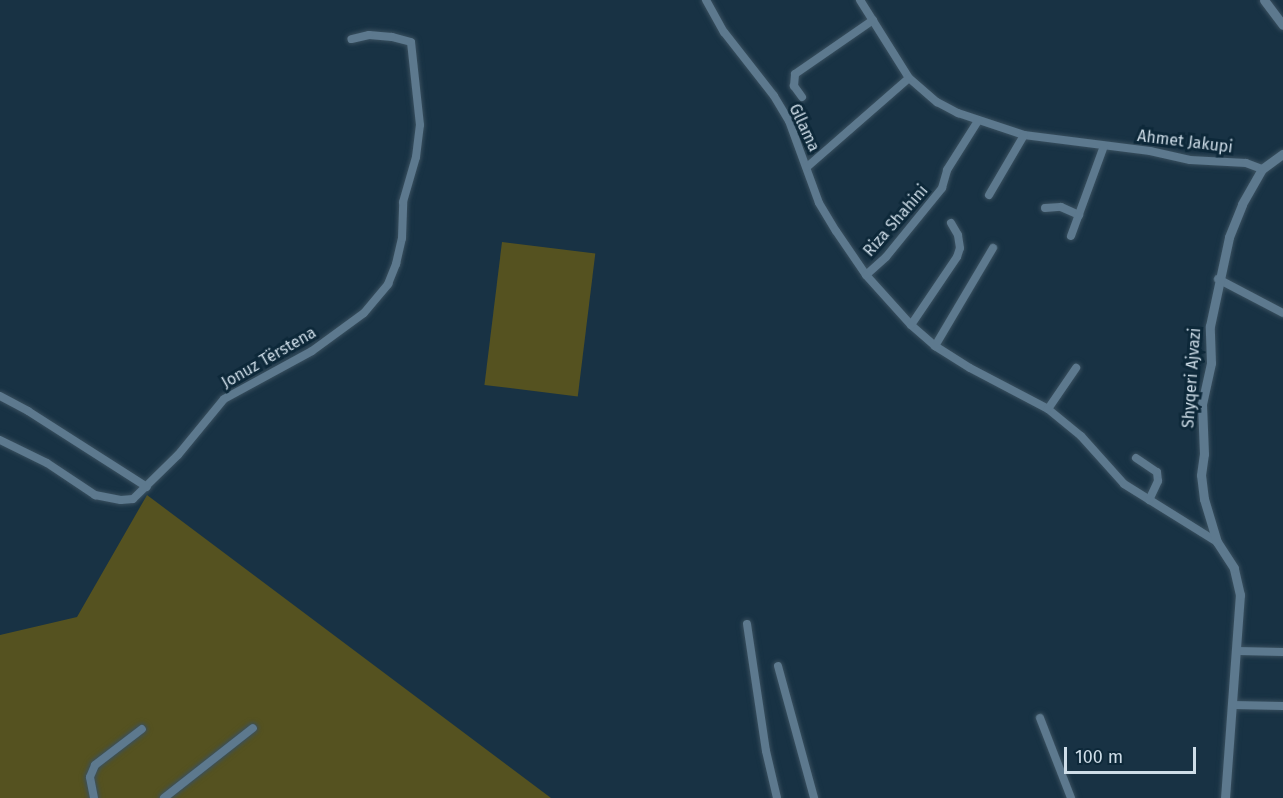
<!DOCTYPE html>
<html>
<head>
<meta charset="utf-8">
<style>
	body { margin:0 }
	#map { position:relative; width:1283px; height:798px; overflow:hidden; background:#183244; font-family:"Fira Sans",sans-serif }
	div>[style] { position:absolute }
	.green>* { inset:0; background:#555220; transform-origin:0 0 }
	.roads { filter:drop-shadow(0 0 2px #3a505f) drop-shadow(0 0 2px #3a505f) }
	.minor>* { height:8px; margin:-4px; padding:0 4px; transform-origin:4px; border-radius:4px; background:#5d798e }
	.tertiary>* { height:9px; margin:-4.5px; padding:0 4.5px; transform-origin:4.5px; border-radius:4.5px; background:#5d798e }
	span { translate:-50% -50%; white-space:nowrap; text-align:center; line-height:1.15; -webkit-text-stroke:6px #0d2839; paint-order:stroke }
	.street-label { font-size:16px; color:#cedde8 }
	.scale { position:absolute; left:1064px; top:747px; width:132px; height:27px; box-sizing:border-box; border:3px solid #cedde8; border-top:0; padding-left:8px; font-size:18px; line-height:21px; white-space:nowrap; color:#cedde8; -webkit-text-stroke:4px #0d2839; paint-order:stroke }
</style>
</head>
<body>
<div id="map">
	<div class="green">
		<div style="left:502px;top:242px;width:94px;height:144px;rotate:7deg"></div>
		<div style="clip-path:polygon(147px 495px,551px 798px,0 798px,0 635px,77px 617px)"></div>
	</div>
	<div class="roads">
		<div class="minor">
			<div style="left:706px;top:0;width:37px;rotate:61deg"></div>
			<div style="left:724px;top:32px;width:81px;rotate:52deg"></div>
			<div style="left:774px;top:96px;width:29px;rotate:59deg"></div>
			<div style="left:789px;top:121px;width:87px;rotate:69.9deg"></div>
			<div style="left:819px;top:203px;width:33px;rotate:59deg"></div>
			<div style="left:836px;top:231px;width:53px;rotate:55.7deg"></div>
			<div style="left:866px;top:275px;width:67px;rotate:48deg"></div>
			<div style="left:911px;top:325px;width:32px;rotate:41deg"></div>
			<div style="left:935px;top:346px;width:41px;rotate:32.2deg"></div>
			<div style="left:970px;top:368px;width:88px;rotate:27.7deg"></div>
			<div style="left:1048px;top:409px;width:43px;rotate:39.3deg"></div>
			<div style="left:1081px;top:436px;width:64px;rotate:48.1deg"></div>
			<div style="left:1124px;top:484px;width:110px;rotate:31.9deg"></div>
			<div style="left:860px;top:0;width:92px;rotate:57.9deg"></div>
			<div style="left:909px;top:78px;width:37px;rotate:41deg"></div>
			<div style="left:937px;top:102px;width:24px;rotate:28deg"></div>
			<div style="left:958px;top:113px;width:70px;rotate:18.4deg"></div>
			<div style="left:1024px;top:135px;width:127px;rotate:7.2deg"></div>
			<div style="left:1150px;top:151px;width:41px;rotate:12.7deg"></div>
			<div style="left:1190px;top:160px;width:56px;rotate:3.1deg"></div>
			<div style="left:1246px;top:163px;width:17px;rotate:21deg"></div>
			<div style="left:802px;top:97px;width:14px;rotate:-126deg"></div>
			<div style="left:794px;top:86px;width:12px;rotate:-85deg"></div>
			<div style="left:795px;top:74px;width:95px;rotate:-34.7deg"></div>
			<div style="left:807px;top:167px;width:135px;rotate:-41.1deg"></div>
			<div style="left:989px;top:195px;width:69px;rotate:-59.7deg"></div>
			<div style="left:1045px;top:208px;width:16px;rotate:-4deg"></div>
			<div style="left:1061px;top:207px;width:20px;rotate:24deg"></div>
			<div style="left:1071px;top:236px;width:96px;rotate:-69.9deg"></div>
			<div style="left:866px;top:275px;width:27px;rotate:-42deg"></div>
			<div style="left:886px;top:257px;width:89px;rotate:-50.9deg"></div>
			<div style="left:942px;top:188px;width:19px;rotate:-74deg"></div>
			<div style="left:947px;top:170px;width:58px;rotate:-57.7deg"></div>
			<div style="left:1218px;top:279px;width:73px;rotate:27.6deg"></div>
			<div style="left:911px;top:325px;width:82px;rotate:-55.9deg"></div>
			<div style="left:957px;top:257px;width:9px;rotate:-72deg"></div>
			<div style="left:960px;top:248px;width:13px;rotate:-99deg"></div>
			<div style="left:958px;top:235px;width:14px;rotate:-120deg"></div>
			<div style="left:935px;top:346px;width:114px;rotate:-59.4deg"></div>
			<div style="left:0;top:396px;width:32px;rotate:28deg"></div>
			<div style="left:28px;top:411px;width:141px;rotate:32.6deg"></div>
			<div style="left:1048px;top:409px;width:50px;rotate:-55.7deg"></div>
			<div style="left:0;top:440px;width:52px;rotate:26.1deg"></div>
			<div style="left:47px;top:463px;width:58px;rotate:33.7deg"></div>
			<div style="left:95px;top:495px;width:26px;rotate:11deg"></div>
			<div style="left:121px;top:500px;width:12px;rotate:-5deg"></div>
			<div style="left:133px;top:499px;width:63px;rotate:-44.4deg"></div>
			<div style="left:178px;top:455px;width:72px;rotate:-50.6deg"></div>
			<div style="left:224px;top:399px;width:100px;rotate:-28.6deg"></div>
			<div style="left:312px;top:351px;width:64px;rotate:-36.2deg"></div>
			<div style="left:364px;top:313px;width:38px;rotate:-50deg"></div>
			<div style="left:388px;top:284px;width:22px;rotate:-68deg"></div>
			<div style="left:396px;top:264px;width:27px;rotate:-77deg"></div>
			<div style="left:402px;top:238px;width:36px;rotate:-88deg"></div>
			<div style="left:403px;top:202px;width:47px;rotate:-73.9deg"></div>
			<div style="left:416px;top:157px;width:32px;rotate:-83deg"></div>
			<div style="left:420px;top:125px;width:83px;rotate:-96.2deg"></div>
			<div style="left:411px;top:42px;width:20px;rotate:-165deg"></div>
			<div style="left:392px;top:37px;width:23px;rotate:-175deg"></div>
			<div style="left:369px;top:35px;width:18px;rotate:167deg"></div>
			<div style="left:1136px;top:458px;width:25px;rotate:34deg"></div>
			<div style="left:1157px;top:472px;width:9px;rotate:84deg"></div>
			<div style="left:1158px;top:481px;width:21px;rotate:115deg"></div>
			<div style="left:747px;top:624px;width:128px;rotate:81.5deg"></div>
			<div style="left:766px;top:751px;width:48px;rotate:76.8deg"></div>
			<div style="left:1238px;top:651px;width:45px;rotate:1.3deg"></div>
			<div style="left:778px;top:666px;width:137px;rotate:74.7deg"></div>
			<div style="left:1233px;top:705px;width:50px;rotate:1.1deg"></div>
			<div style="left:1040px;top:718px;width:86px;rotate:68.8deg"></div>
			<div style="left:94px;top:798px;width:21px;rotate:-101deg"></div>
			<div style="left:90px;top:777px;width:13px;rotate:-67deg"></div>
			<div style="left:95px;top:765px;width:59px;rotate:-37.5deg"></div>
			<div style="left:164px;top:798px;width:113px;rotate:-38.2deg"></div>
		</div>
		<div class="tertiary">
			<div style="left:1264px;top:0;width:31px;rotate:53deg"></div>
			<div style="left:1225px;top:798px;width:204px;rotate:-85.8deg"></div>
			<div style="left:1240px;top:595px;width:28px;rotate:-103deg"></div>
			<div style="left:1234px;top:568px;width:31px;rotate:-123deg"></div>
			<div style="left:1217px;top:542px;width:45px;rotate:-106.8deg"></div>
			<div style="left:1204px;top:499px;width:24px;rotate:-97deg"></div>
			<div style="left:1201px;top:475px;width:21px;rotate:-82deg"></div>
			<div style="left:1204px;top:454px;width:50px;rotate:-92.3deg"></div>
			<div style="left:1202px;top:404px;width:42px;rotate:-77.6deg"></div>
			<div style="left:1211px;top:363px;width:37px;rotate:-92deg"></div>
			<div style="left:1210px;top:326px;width:91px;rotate:-77.9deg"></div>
			<div style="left:1229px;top:237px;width:35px;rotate:-68deg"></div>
			<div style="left:1242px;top:204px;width:40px;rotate:-60.3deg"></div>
			<div style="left:1262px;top:169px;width:26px;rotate:-36deg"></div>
		</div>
	</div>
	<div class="street-label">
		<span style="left:804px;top:128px;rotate:65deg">Gllama</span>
		<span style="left:1185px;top:142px;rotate:7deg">Ahmet Jakupi</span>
		<span style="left:896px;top:221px;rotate:-49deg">Riza Shahini</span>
		<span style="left:269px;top:358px;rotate:-30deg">Jonuz Tërstena</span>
		<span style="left:1192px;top:378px;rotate:-86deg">Shyqeri Ajvazi</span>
	</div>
	<div class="scale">100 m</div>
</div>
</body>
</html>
